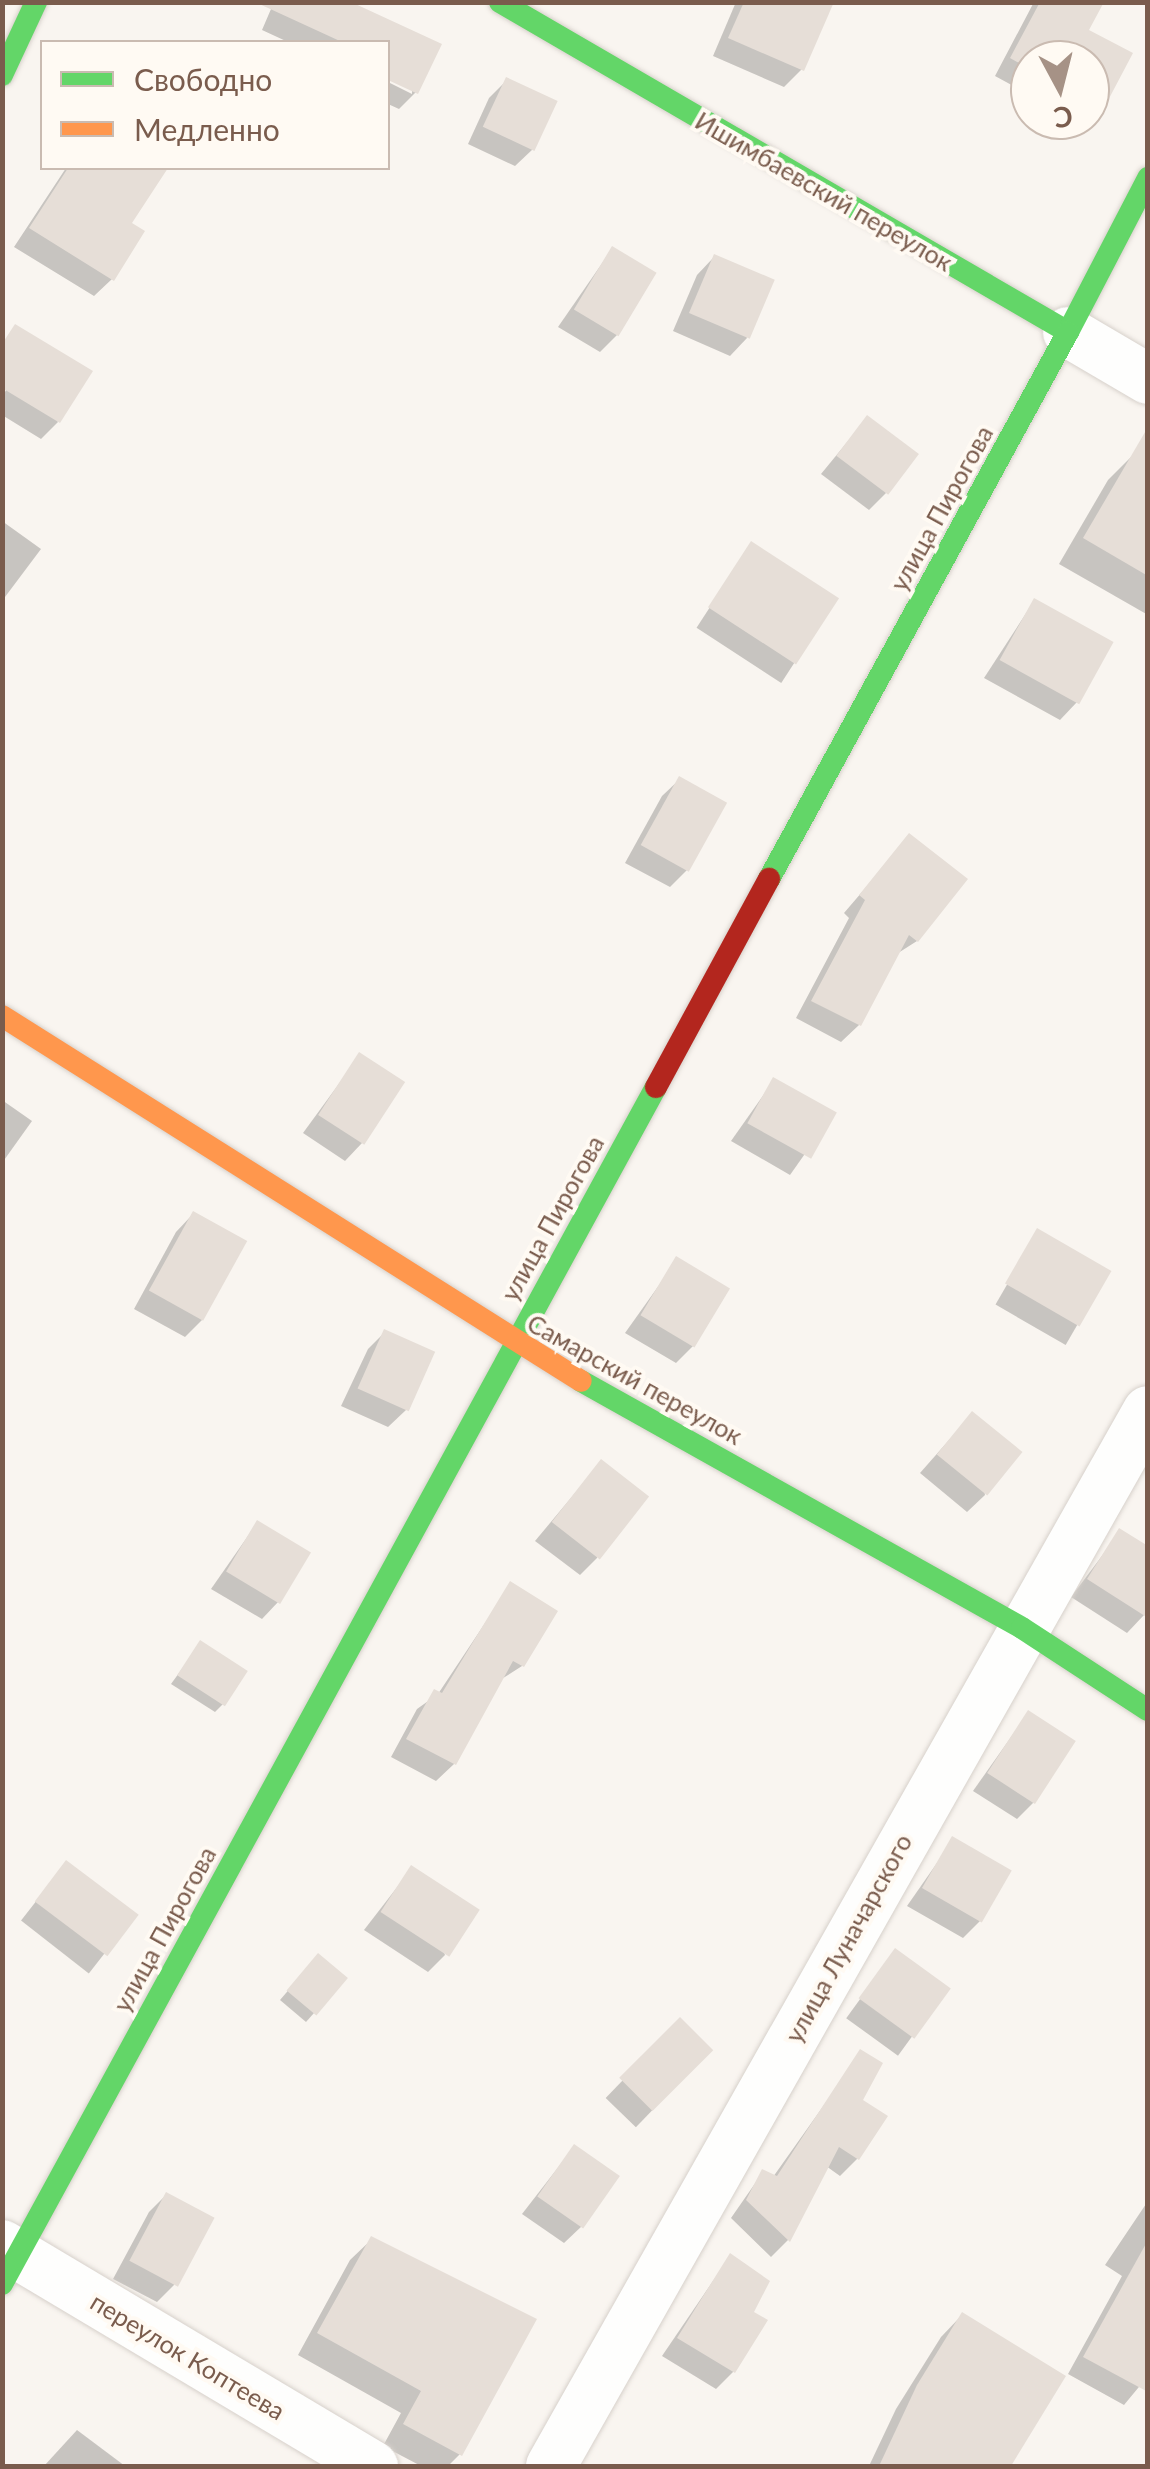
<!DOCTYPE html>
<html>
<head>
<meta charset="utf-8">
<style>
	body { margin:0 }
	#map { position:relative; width:1150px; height:2469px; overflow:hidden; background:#f9f5f0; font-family:Lato,sans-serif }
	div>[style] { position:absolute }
	.shadow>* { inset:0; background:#0003; transform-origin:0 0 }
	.building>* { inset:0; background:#e6ded7; transform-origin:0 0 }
	.roads { filter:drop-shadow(0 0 2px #d7d1cb) drop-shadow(0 0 2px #d7d1cb) }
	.street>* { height:50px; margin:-25px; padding:0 25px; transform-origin:25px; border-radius:25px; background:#fefefd }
	.fast>* { height:22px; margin:-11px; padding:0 11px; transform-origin:11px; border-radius:11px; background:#63d668 }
	.slow>* { height:22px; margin:-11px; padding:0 11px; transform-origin:11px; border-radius:11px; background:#ff974d }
	.jam>* { height:22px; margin:-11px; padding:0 11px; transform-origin:11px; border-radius:11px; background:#b3261e }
	span { translate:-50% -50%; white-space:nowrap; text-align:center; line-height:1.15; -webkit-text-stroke:8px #fffaf3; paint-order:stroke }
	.street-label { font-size:25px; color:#7a5c4d }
	.frame { position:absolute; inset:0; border:5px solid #7a5c4d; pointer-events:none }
	.legend { position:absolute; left:40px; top:40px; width:350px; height:130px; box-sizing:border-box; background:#fffaf3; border:2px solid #cabbb1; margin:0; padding:12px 18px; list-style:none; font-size:30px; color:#7a5c4d }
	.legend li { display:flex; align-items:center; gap:20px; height:50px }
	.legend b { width:50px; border:2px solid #cabbb1 }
	.north { position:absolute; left:1010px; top:40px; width:100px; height:100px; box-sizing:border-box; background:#fffaf3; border:2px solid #cabbb1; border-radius:50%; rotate:173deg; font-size:28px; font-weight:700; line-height:40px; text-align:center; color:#7a5c4d }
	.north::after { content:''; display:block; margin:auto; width:35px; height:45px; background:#a69286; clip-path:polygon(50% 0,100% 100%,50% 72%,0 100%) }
</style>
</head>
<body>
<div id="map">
	<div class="shadow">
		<div style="clip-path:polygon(274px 2px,438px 45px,416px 92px,399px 109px,388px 104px,388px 82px,412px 94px,412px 88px,388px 77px,388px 42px,288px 42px,262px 30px)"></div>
		<div style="clip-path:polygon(736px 2px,831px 2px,802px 69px,784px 87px,713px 56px)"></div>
		<div style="clip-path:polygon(1034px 2px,1101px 2px,1086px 31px,1102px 107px,1090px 119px,1090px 60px,1030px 60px,1030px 95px,995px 76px)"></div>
		<div style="clip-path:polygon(507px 80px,533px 149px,515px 166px,468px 144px,489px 98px)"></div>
		<div style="clip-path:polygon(66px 168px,165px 168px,129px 224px,112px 279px,94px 296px,14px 247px)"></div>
		<div style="clip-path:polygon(612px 249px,617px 335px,600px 352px,558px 327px)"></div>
		<div style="clip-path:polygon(714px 257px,747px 338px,730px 356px,673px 331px,697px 275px)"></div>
		<div style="clip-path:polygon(24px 360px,58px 422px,41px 439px,2px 415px,2px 397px)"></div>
		<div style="clip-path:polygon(867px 418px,886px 493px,869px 510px,821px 474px)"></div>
		<div style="clip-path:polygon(1133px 455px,1148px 463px,1148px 615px,1059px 564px,1108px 480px)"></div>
		<div style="clip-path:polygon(2px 521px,41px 549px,2px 601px)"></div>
		<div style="left:751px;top:544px;width:101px;height:100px;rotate:33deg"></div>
		<div style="clip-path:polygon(1034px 601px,1077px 702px,1060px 720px,984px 678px)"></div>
		<div style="clip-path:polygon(680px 779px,687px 870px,670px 887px,625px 863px,662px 796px)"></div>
		<div style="clip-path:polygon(910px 836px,917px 941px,895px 955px,859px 1025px,841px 1042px,796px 1018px,849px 918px,844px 913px)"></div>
		<div style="clip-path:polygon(360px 1055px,362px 1143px,345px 1161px,303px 1133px)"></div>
		<div style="clip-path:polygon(774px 1080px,833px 1114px,790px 1175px,731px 1141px)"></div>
		<div style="clip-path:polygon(2px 1100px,32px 1121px,2px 1163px)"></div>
		<div style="clip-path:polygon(193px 1214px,202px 1320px,185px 1337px,134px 1309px,176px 1232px)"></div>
		<div style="left:1038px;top:1231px;width:81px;height:85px;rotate:30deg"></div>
		<div style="clip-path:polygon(677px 1260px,693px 1346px,676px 1363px,625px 1333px)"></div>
		<div style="clip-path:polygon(385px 1332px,432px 1353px,406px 1410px,388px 1427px,341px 1406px,368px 1349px)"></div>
		<div style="clip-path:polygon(972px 1414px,985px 1495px,967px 1512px,920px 1473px)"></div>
		<div style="clip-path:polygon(601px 1462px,597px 1558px,580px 1575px,535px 1541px)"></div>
		<div style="clip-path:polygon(257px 1523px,279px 1601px,262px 1619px,211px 1589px)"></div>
		<div style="clip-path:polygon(1120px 1532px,1144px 1615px,1127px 1633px,1071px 1597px)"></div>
		<div style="clip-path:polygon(511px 1584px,555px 1612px,522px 1666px,500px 1680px,454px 1764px,436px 1781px,391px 1757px,417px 1709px,438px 1694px)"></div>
		<div style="clip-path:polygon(200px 1644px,223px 1704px,215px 1712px,171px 1684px)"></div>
		<div style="clip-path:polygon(1028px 1713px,1034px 1802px,1017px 1819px,973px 1791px)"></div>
		<div style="clip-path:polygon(953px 1840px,980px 1921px,963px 1938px,907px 1906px)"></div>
		<div style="left:66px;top:1863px;width:86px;height:73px;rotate:38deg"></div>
		<div style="clip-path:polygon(412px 1868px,445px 1955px,428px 1972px,364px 1930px)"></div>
		<div style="left:895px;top:1951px;width:64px;height:83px;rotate:36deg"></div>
		<div style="clip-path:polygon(310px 1965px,314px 2013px,306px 2022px,280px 2000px)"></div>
		<div style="left:680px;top:2021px;width:42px;height:107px;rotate:44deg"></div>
		<div style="clip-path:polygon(861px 2053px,858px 2158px,840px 2176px,826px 2166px,788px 2240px,771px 2257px,731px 2218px,763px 2172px,773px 2177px)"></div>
		<div style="clip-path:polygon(574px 2147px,582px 2226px,564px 2243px,522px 2214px)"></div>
		<div style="clip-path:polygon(166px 2195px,174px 2285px,157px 2302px,113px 2279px,149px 2212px)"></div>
		<div style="clip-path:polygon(1148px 2201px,1148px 2376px,1124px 2405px,1068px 2374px,1122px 2276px,1105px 2265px)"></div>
		<div style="clip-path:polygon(372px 2239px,460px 2454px,448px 2466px,421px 2466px,383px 2446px,401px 2413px,298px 2355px,350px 2260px)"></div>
		<div style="clip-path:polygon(730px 2256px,751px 2312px,733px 2372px,716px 2389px,662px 2356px)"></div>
		<div style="clip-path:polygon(962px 2315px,1020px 2447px,1001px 2466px,869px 2466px,896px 2409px,941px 2337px)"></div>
		<div style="clip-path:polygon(77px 2430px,125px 2466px,44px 2466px)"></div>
	</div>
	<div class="building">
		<div style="clip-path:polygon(255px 2px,351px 2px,442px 44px,418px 94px,388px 80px,388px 42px,342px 42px)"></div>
		<div style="clip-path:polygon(744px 2px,834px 2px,804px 71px,728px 38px)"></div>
		<div style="clip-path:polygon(1040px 2px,1104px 2px,1089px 30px,1133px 53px,1104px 108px,1090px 101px,1090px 60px,1030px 60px,1030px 69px,1010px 58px)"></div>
		<div style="left:506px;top:77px;width:57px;height:55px;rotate:25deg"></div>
		<div style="clip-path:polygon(68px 168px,168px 168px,132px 223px,145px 231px,114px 281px,29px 228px)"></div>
		<div style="left:612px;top:246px;width:52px;height:74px;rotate:31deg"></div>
		<div style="left:714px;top:254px;width:66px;height:64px;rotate:23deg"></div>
		<div style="clip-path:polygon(15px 324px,93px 371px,60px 423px,2px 388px,2px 344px)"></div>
		<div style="left:867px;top:415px;width:65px;height:51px;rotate:37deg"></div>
		<div style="clip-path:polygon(1148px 427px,1148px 576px,1083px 538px)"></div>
		<div style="left:751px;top:541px;width:105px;height:79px;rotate:33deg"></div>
		<div style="left:1034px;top:598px;width:91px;height:71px;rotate:29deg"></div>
		<div style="left:679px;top:776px;width:55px;height:79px;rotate:29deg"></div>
		<div style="clip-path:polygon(909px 833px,968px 879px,918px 942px,909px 935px,861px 1026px,811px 1001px,865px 900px,859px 895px)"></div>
		<div style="left:359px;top:1052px;width:55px;height:75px;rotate:33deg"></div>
		<div style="left:773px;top:1077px;width:73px;height:53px;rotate:29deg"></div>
		<div style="left:193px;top:1211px;width:62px;height:91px;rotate:29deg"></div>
		<div style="left:1037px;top:1228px;width:86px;height:64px;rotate:30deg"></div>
		<div style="left:676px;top:1256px;width:63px;height:69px;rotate:31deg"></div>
		<div style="left:384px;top:1329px;width:56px;height:65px;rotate:24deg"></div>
		<div style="left:972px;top:1411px;width:65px;height:56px;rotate:39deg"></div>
		<div style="left:601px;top:1459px;width:61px;height:80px;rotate:38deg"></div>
		<div style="left:257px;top:1520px;width:63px;height:60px;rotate:31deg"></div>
		<div style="clip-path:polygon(1119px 1528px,1148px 1546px,1148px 1618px,1087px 1579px)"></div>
		<div style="clip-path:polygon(510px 1581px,558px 1611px,524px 1667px,513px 1661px,456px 1765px,406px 1739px,434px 1689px,442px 1693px)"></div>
		<div style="left:200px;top:1640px;width:57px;height:42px;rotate:33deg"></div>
		<div style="left:1028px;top:1710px;width:57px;height:75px;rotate:33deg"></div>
		<div style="left:952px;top:1836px;width:69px;height:60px;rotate:30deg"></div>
		<div style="left:66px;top:1860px;width:91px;height:52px;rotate:37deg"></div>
		<div style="left:411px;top:1865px;width:82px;height:56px;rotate:33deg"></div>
		<div style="left:895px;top:1948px;width:69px;height:62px;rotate:36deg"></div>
		<div style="left:318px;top:1953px;width:39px;height:49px;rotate:40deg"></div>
		<div style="left:680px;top:2017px;width:47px;height:86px;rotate:45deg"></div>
		<div style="clip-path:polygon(860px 2049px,883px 2063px,863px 2100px,888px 2116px,859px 2160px,839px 2147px,790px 2242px,746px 2200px,762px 2169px,777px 2176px)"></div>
		<div style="left:574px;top:2144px;width:56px;height:64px;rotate:35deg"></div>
		<div style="left:166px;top:2192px;width:55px;height:78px;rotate:28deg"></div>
		<div style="clip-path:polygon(371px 2236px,537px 2319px,462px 2456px,403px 2424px,421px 2391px,317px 2333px)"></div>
		<div style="clip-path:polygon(1148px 2240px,1148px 2392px,1083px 2357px)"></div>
		<div style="clip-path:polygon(730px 2253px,770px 2281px,754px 2312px,768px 2320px,735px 2373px,677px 2338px)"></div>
		<div style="clip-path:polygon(962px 2312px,1066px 2376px,1011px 2466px,879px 2466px,917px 2385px)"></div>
	</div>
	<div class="roads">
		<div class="street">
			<div style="left:1068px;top:332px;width:93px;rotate:30.4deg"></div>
			<div style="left:2px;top:2245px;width:432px;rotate:30.8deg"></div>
			<div style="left:551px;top:2466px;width:1212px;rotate:-60.5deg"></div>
		</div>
		<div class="fast">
			<div style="left:500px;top:2px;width:657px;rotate:30.16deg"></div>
			<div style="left:1068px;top:332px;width:174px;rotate:-62.5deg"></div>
			<div style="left:2px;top:75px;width:81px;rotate:-65deg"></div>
			<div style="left:769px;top:879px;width:623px;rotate:-61.34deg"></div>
			<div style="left:581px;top:1381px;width:505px;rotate:29.25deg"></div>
			<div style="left:1022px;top:1628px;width:150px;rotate:33.1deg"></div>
			<div style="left:2px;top:2284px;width:1364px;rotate:-61.35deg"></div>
		</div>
		<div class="slow">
			<div style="left:2px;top:1016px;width:684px;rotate:32.23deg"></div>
		</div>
		<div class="jam">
			<div style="left:656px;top:1087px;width:237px;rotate:-61.5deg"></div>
		</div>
	</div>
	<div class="street-label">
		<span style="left:824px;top:191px;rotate:30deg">Ишимбаевский переулок</span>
		<span style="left:941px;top:508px;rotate:-61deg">улица Пирогова</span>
		<span style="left:552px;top:1218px;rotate:-61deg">улица Пирогова</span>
		<span style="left:635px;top:1379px;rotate:29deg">Самарский переулок</span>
		<span style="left:164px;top:1929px;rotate:-61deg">улица Пирогова</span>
		<span style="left:848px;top:1938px;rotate:-61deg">улица Луначарского</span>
		<span style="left:188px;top:2356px;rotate:31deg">переулок Коптеева</span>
	</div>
	<div class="frame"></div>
	<ul class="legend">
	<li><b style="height:12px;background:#63d668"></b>Свободно</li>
	<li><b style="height:12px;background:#ff974d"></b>Медленно</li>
	</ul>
	<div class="north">С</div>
</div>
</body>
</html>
